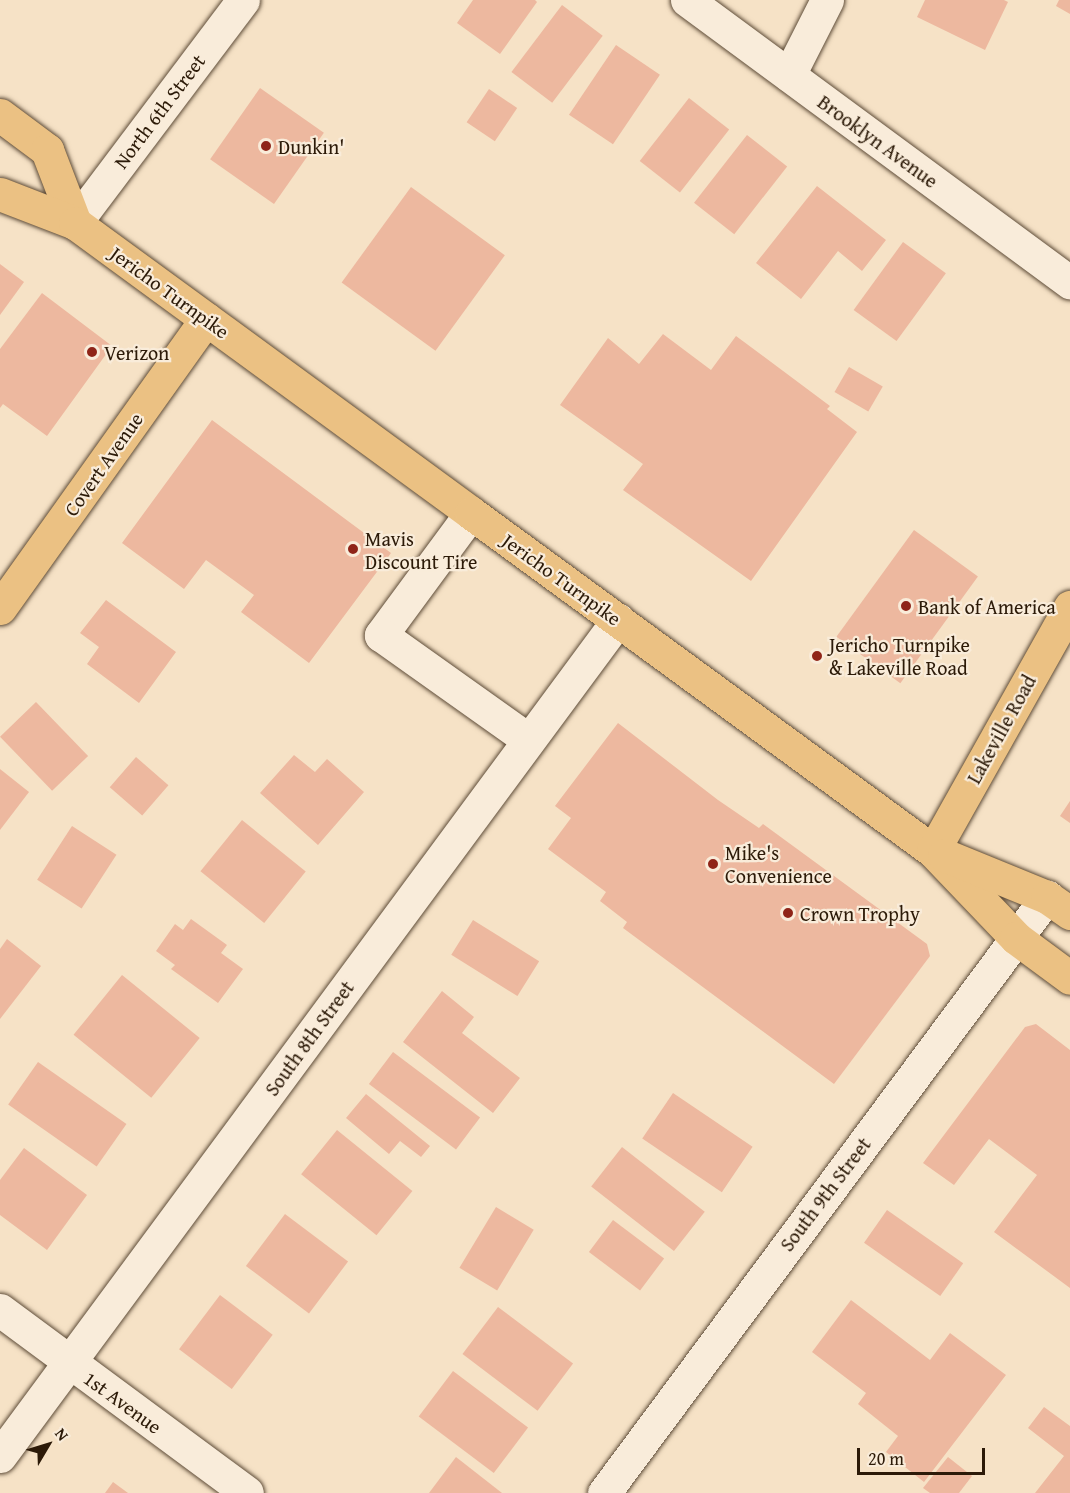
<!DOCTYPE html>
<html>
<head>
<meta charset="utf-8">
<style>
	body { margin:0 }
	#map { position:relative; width:1070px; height:1493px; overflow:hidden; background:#f6e2c6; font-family:"Gentium Book Plus",serif }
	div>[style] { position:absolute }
	.building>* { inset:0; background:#edb89f; transform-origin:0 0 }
	.roads { filter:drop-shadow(0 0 2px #5e4c38) drop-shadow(0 0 2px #5e4c38) }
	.minor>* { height:33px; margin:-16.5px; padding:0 16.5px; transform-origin:16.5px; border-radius:16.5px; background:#f9ecda }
	.major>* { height:33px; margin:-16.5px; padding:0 16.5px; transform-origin:16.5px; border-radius:16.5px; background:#ebc183 }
	.dots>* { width:16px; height:16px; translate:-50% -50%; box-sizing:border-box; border:3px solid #f9ecda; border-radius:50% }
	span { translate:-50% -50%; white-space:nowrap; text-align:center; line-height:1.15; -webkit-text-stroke:4.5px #f9ecda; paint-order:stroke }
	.street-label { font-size:20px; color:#2c1a08 }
	.poi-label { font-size:20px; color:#2c1a08 }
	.left { translate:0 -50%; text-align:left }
	.north { position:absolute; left:18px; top:1415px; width:60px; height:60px; -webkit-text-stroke:4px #f9ecda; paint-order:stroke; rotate:52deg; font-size:16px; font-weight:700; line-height:24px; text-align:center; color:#2c1a08 }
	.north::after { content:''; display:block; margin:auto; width:21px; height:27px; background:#2c1a08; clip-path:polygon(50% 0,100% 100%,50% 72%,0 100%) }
	.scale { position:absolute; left:857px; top:1448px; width:128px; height:27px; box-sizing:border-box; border:3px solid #2c1a08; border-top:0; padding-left:8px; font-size:18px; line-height:21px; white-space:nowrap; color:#2c1a08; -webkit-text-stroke:4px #f9ecda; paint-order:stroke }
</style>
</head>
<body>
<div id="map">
	<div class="building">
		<div style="clip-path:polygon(473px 0,535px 0,537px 2px,500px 54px,457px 23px)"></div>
		<div style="clip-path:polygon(925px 0,1004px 0,1008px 2px,985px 50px,917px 17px)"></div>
		<div style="clip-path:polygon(1059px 0,1070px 0,1070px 14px,1056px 6px)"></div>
		<div style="left:562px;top:5px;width:51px;height:84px;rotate:37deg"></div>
		<div style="left:616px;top:45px;width:53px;height:84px;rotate:34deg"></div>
		<div style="left:260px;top:88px;width:78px;height:87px;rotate:35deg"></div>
		<div style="left:489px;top:89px;width:34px;height:40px;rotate:34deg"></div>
		<div style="left:689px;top:98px;width:51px;height:80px;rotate:38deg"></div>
		<div style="left:747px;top:135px;width:51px;height:86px;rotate:38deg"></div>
		<div style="clip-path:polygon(817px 186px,886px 240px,862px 271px,838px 251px,801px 299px,756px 263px)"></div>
		<div style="left:411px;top:187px;width:116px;height:118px;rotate:36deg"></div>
		<div style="left:903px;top:242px;width:53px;height:84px;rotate:36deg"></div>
		<div style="clip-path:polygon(0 264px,24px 282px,0 315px)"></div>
		<div style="clip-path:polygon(42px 293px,112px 346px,47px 436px,3px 404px,0 408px,0 349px)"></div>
		<div style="clip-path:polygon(663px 334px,711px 370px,736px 336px,830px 406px,827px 409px,857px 432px,751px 581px,623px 490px,643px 464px,560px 405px,608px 338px,639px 364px)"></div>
		<div style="left:849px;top:367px;width:39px;height:29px;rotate:30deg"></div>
		<div style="clip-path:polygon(212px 420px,391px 553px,309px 663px,241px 612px,254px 595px,206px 560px,184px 589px,122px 543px)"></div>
		<div style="left:914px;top:530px;width:79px;height:132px;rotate:36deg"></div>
		<div style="clip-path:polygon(106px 600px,176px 652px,139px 703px,87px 664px,99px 647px,80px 633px)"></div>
		<div style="left:36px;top:702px;width:75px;height:50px;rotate:46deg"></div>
		<div style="clip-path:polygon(618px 723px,718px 800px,759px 828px,763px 824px,927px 944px,930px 956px,834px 1084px,623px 928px,627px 922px,600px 901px,606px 892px,548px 849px,571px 818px,555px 806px)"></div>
		<div style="clip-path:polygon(294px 755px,315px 772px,327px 759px,364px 792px,318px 845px,260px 793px)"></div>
		<div style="left:136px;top:757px;width:43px;height:40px;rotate:41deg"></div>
		<div style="clip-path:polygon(0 769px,29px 792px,0 830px)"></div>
		<div style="clip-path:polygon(1070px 801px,1070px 823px,1060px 816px)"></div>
		<div style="left:242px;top:820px;width:82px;height:66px;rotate:39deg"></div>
		<div style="left:72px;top:826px;width:53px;height:64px;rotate:33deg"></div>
		<div style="clip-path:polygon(191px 919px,227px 945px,221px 953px,243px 969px,218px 1003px,171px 969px,175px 965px,156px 951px,175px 924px,183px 930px)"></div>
		<div style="left:473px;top:920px;width:78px;height:41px;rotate:32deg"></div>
		<div style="clip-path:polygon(7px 939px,41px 966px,0 1019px,0 949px)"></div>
		<div style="left:122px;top:975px;width:100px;height:77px;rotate:39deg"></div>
		<div style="clip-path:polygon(442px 991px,474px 1017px,462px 1033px,520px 1078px,493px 1113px,403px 1042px)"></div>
		<div style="clip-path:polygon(1036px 1024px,1070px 1050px,1070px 1288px,994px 1232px,1037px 1175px,989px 1139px,954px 1185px,923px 1163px,1025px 1027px)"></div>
		<div style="left:393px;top:1052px;width:109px;height:40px;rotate:37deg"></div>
		<div style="left:38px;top:1062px;width:108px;height:52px;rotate:35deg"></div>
		<div style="left:673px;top:1093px;width:96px;height:55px;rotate:34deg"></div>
		<div style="clip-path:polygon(366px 1094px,430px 1146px,421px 1157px,400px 1141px,389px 1154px,346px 1118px)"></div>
		<div style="left:337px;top:1130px;width:97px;height:57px;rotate:39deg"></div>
		<div style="left:622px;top:1147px;width:105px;height:50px;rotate:38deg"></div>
		<div style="clip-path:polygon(24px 1148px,87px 1195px,47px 1250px,0 1215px,0 1180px)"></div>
		<div style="left:496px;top:1207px;width:44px;height:71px;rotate:31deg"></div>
		<div style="left:887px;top:1210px;width:93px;height:40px;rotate:35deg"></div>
		<div style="left:285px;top:1214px;width:79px;height:65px;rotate:37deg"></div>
		<div style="left:613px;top:1220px;width:64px;height:40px;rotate:37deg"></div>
		<div style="left:220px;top:1295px;width:66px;height:68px;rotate:37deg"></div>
		<div style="clip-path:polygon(851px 1300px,930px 1360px,950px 1333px,1006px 1375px,924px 1482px,886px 1452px,898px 1436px,858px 1404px,866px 1393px,812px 1352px)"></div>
		<div style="left:498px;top:1307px;width:94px;height:59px;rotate:37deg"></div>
		<div style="left:453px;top:1371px;width:94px;height:57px;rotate:37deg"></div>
		<div style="clip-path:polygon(1044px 1407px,1070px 1426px,1070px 1493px,1035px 1493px,1064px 1456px,1028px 1428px)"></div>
		<div style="clip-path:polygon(456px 1457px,502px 1493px,429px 1493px)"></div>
		<div style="clip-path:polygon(948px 1457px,972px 1476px,959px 1493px,930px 1493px,923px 1488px)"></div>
		<div style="clip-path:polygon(113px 1482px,128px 1493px,105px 1493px)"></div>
	</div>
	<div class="roads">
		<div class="minor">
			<div style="left:687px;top:0;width:476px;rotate:36.4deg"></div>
			<div style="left:789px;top:75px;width:84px;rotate:-63.1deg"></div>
			<div style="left:75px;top:223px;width:279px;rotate:-53deg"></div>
			<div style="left:471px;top:513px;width:152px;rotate:126.4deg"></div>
			<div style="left:381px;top:635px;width:181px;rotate:35.4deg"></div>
			<div style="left:0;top:1310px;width:307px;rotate:36.5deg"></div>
			<div style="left:0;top:1456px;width:1040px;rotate:-53.53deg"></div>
			<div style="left:604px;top:1493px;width:743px;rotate:-53.38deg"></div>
		</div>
		<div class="major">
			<div style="left:0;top:115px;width:59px;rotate:36.7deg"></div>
			<div style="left:47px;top:150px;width:78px;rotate:69deg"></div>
			<div style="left:0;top:194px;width:80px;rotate:21.1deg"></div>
			<div style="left:75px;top:223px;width:491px;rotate:36.2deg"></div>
			<div style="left:471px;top:513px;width:572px;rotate:36.19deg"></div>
			<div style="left:933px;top:851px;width:120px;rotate:46.3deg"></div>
			<div style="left:1016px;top:938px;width:67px;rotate:36.5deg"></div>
			<div style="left:0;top:608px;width:355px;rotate:-54.5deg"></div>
			<div style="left:933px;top:851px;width:280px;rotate:-60.7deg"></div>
			<div style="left:944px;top:855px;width:111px;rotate:22.2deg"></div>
			<div style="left:1047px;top:897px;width:28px;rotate:35deg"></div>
		</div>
	</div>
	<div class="dots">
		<div style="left:266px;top:146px;background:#8f2418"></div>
		<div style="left:92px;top:352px;background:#8f2418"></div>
		<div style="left:353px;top:549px;background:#8f2418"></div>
		<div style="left:906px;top:606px;background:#8f2418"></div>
		<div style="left:817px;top:656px;background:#8f2418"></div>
		<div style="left:713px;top:864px;background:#8f2418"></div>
		<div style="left:788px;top:913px;background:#8f2418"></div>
	</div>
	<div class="street-label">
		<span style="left:159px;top:111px;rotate:-53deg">North 6th Street</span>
		<span style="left:878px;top:141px;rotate:36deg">Brooklyn Avenue</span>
		<span style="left:170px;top:292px;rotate:36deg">Jericho Turnpike</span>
		<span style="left:103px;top:464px;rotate:-55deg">Covert Avenue</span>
		<span style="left:562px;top:579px;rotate:36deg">Jericho Turnpike</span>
		<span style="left:1001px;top:729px;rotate:-61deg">Lakeville Road</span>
		<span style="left:309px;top:1038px;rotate:-54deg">South 8th Street</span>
		<span style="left:825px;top:1194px;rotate:-53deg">South 9th Street</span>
		<span style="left:123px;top:1402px;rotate:36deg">1st Avenue</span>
	</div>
	<div class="poi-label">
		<span class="left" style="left:278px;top:146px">Dunkin'</span>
		<span class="left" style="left:104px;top:352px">Verizon</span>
		<span class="left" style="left:365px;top:550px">Mavis<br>Discount Tire</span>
		<span class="left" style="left:918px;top:606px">Bank of America</span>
		<span class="left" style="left:829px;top:656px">Jericho Turnpike<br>&amp; Lakeville Road</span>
		<span class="left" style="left:725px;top:864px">Mike's<br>Convenience</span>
		<span class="left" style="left:800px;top:913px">Crown Trophy</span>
	</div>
	<div class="north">N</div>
	<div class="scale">20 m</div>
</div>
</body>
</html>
